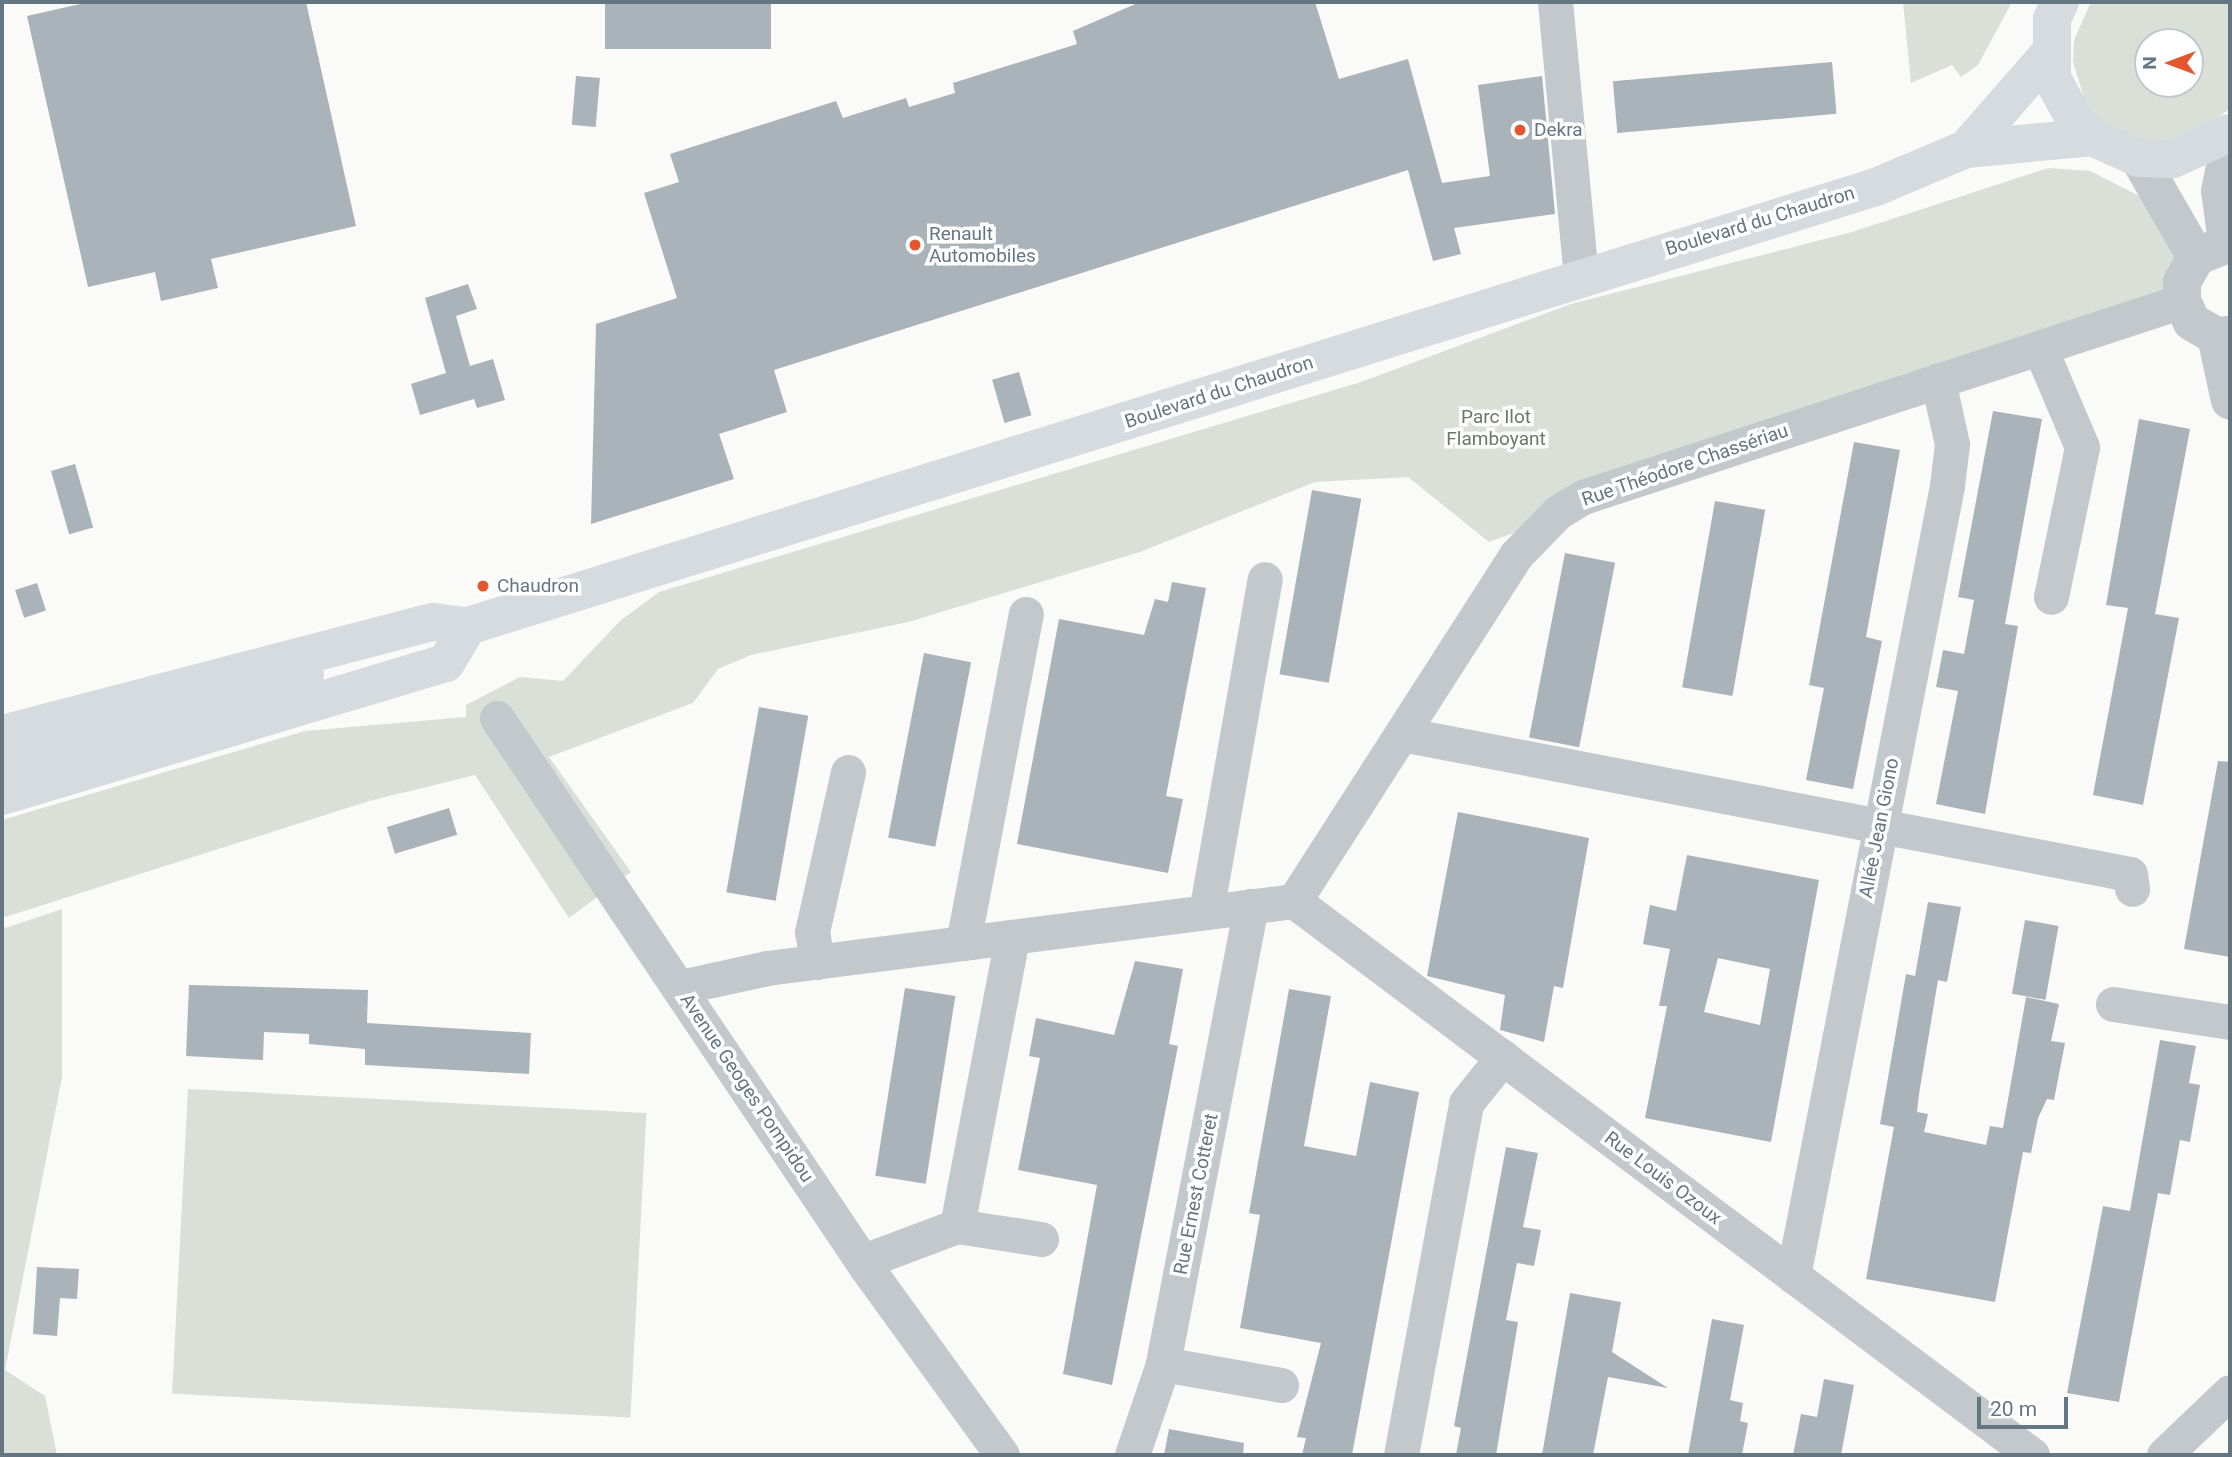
<!DOCTYPE html>
<html>
<head>
<meta charset="utf-8">
<style>
	body { margin:0 }
	#map { position:relative; width:2232px; height:1457px; overflow:hidden; background:#fafaf8; font-family:Roboto,sans-serif }
	div>[style] { position:absolute }
	.green>* { inset:0; background:#dadfd7; transform-origin:0 0 }
	.building>* { inset:0; background:#aab3b9; transform-origin:0 0 }
	.minor>* { height:35px; margin:-17.5px; padding:0 17.5px; transform-origin:17.5px; border-radius:17.5px; background:#c3c8cc }
	.tertiary>* { height:38px; margin:-19px; padding:0 19px; transform-origin:19px; border-radius:19px; background:#c3c8cc }
	.secondary>* { height:38px; margin:-19px; padding:0 19px; transform-origin:19px; border-radius:19px; background:#d6dbdf }
	.primary>* { height:38px; margin:-19px; padding:0 19px; transform-origin:19px; border-radius:19px; background:#d6dbdf }
	.trunk>* { height:38px; margin:-19px; padding:0 19px; transform-origin:19px; border-radius:19px; background:#d6dbdf }
	.dots>* { width:19px; height:19px; translate:-50% -50%; box-sizing:border-box; border:4px solid #fff; border-radius:50% }
	span { translate:-50% -50%; white-space:nowrap; text-align:center; line-height:1.15; -webkit-text-stroke:7px #fff; paint-order:stroke }
	.poi-label { font-size:19px; color:#657683 }
	.left { translate:0 -50%; text-align:left }
	.street-label { font-size:19px; color:#657683 }
	.park-label { font-size:19px; color:#687a64 }
	.frame { position:absolute; inset:0; border:4px solid #657683; pointer-events:none }
	.north { position:absolute; left:2134px; top:28px; width:70px; height:70px; box-sizing:border-box; background:#fff; border:2px solid #c1c8cd; border-radius:50%; rotate:270deg; font-size:19px; font-weight:700; line-height:28px; text-align:center; color:#657683 }
	.north::after { content:''; display:block; margin:auto; width:24px; height:32px; background:#e4572e; clip-path:polygon(50% 0,100% 100%,50% 72%,0 100%) }
	.scale { position:absolute; left:1977px; top:1397px; width:91px; height:32px; box-sizing:border-box; border:4px solid #657683; border-top:0; padding-left:9px; font-size:21px; line-height:24px; white-space:nowrap; color:#657683; -webkit-text-stroke:5px #fff; paint-order:stroke }
</style>
</head>
<body>
<div id="map">
	<div class="green">
		<div style="clip-path:polygon(1903px 2px,2012px 2px,1978px 65px,1961px 77px,1952px 65px,1911px 83px)"></div>
		<div style="clip-path:polygon(evenodd,2091px 2px,2228px 2px,2228px 110px,2190px 138px,2144px 142px,2102px 122px,2086px 104px,2073px 62px,2074px 40px,2091px 2px,2148px 42px,2190px 42px,2190px 84px,2148px 84px,2148px 42px)"></div>
		<div style="clip-path:polygon(2048px 168px,2090px 171px,2149px 201px,2177px 250px,2164px 293px,1489px 542px,1408px 477px,1315px 482px,1140px 552px,908px 622px,751px 655px,718px 669px,693px 703px,549px 757px,631px 872px,569px 918px,475px 775px,369px 801px,2px 918px,2px 820px,305px 731px,466px 717px,466px 705px,520px 677px,563px 681px,620px 621px,659px 592px,1361px 382px,1571px 304px,1852px 232px)"></div>
		<div style="clip-path:polygon(62px 909px,62px 1077px,5px 1370px,45px 1396px,57px 1455px,2px 1455px,2px 929px)"></div>
		<div style="left:188px;top:1089px;width:459px;height:305px;rotate:3deg"></div>
	</div>
	<div class="building">
		<div style="clip-path:polygon(89px 2px,306px 2px,356px 226px,211px 259px,218px 288px,161px 301px,155px 272px,88px 287px,27px 16px)"></div>
		<div style="left:605px;top:2px;width:166px;height:47px"></div>
		<div style="clip-path:polygon(1140px 2px,1315px 2px,1339px 79px,1408px 59px,1442px 183px,1490px 176px,1478px 85px,1542px 76px,1555px 214px,1454px 228px,1461px 254px,1433px 261px,1408px 170px,774px 370px,787px 412px,719px 434px,734px 479px,591px 524px,596px 324px,677px 298px,644px 193px,679px 182px,670px 154px,836px 101px,843px 118px,906px 98px,909px 107px,955px 93px,953px 83px,1077px 44px,1073px 31px)"></div>
		<div style="left:1832px;top:62px;width:52px;height:220px;rotate:85deg"></div>
		<div style="left:576px;top:76px;width:24px;height:49px;rotate:5deg"></div>
		<div style="clip-path:polygon(468px 284px,477px 309px,456px 316px,470px 366px,493px 359px,505px 400px,477px 408px,474px 399px,420px 415px,411px 384px,446px 373px,425px 298px)"></div>
		<div style="left:1019px;top:372px;width:45px;height:28px;rotate:74deg"></div>
		<div style="clip-path:polygon(1993px 411px,2042px 419px,2005px 624px,2018px 626px,1985px 814px,1936px 804px,1958px 691px,1936px 687px,1943px 650px,1964px 654px,1974px 600px,1958px 597px)"></div>
		<div style="clip-path:polygon(2139px 419px,2190px 429px,2155px 614px,2179px 618px,2143px 805px,2093px 795px,2128px 608px,2106px 605px)"></div>
		<div style="clip-path:polygon(1854px 442px,1900px 450px,1866px 637px,1882px 641px,1853px 789px,1806px 780px,1824px 688px,1809px 685px)"></div>
		<div style="left:75px;top:464px;width:66px;height:25px;rotate:74deg"></div>
		<div style="left:1312px;top:490px;width:50px;height:187px;rotate:10deg"></div>
		<div style="left:1715px;top:501px;width:51px;height:189px;rotate:10deg"></div>
		<div style="left:1565px;top:553px;width:51px;height:188px;rotate:11deg"></div>
		<div style="clip-path:polygon(1172px 582px,1206px 588px,1166px 796px,1183px 799px,1168px 873px,1017px 844px,1059px 619px,1144px 635px,1155px 599px,1168px 602px)"></div>
		<div style="left:37px;top:583px;width:29px;height:23px;rotate:72deg"></div>
		<div style="left:924px;top:653px;width:48px;height:188px;rotate:11deg"></div>
		<div style="left:759px;top:707px;width:50px;height:188px;rotate:10deg"></div>
		<div style="clip-path:polygon(2218px 761px,2230px 762px,2230px 957px,2184px 949px)"></div>
		<div style="left:449px;top:808px;width:28px;height:65px;rotate:73deg"></div>
		<div style="clip-path:polygon(1458px 812px,1589px 838px,1563px 988px,1554px 986px,1544px 1042px,1500px 1030px,1505px 995px,1427px 976px)"></div>
		<div style="clip-path:polygon(evenodd,1687px 855px,1819px 880px,1771px 1142px,1645px 1118px,1667px 1006px,1659px 1006px,1670px 949px,1643px 944px,1650px 905px,1676px 911px,1687px 855px,1718px 958px,1770px 969px,1760px 1025px,1704px 1012px,1718px 958px)"></div>
		<div style="clip-path:polygon(1928px 902px,1961px 907px,1947px 982px,1938px 980px,1919px 1094px,1917px 1112px,1928px 1114px,1924px 1132px,1986px 1145px,1990px 1126px,2003px 1128px,2026px 997px,2059px 1004px,2051px 1041px,2065px 1043px,2054px 1100px,2047px 1099px,2038px 1118px,2031px 1153px,2023px 1152px,1995px 1302px,1866px 1279px,1894px 1127px,1880px 1124px,1906px 974px,1915px 976px)"></div>
		<div style="left:2025px;top:920px;width:34px;height:75px;rotate:10deg"></div>
		<div style="clip-path:polygon(1135px 961px,1183px 969px,1169px 1044px,1178px 1046px,1112px 1385px,1063px 1374px,1097px 1185px,1018px 1170px,1040px 1058px,1029px 1056px,1036px 1018px,1114px 1035px)"></div>
		<div style="clip-path:polygon(189px 985px,368px 990px,367px 1023px,531px 1033px,529px 1074px,365px 1065px,365px 1049px,309px 1044px,309px 1034px,264px 1032px,263px 1060px,186px 1056px)"></div>
		<div style="left:905px;top:988px;width:51px;height:190px;rotate:9deg"></div>
		<div style="clip-path:polygon(1289px 989px,1331px 996px,1304px 1146px,1356px 1156px,1370px 1082px,1419px 1092px,1352px 1455px,1302px 1455px,1306px 1438px,1297px 1437px,1321px 1343px,1240px 1328px,1260px 1215px,1249px 1213px)"></div>
		<div style="clip-path:polygon(2160px 1040px,2196px 1046px,2189px 1083px,2200px 1085px,2190px 1142px,2180px 1140px,2170px 1195px,2158px 1193px,2119px 1402px,2067px 1393px,2103px 1206px,2130px 1211px)"></div>
		<div style="clip-path:polygon(1506px 1147px,1538px 1153px,1523px 1227px,1541px 1230px,1534px 1266px,1517px 1263px,1506px 1320px,1518px 1322px,1496px 1455px,1456px 1455px,1461px 1428px,1454px 1426px)"></div>
		<div style="clip-path:polygon(37px 1267px,79px 1269px,77px 1299px,60px 1298px,57px 1336px,33px 1334px)"></div>
		<div style="clip-path:polygon(1570px 1293px,1621px 1302px,1612px 1352px,1668px 1388px,1608px 1377px,1593px 1455px,1542px 1455px)"></div>
		<div style="clip-path:polygon(1712px 1319px,1744px 1325px,1730px 1400px,1743px 1403px,1740px 1421px,1748px 1423px,1742px 1455px,1688px 1455px)"></div>
		<div style="clip-path:polygon(1824px 1379px,1854px 1385px,1841px 1455px,1793px 1455px,1801px 1414px,1817px 1417px)"></div>
		<div style="clip-path:polygon(1169px 1429px,1244px 1443px,1243px 1455px,1164px 1455px)"></div>
	</div>
	<div class="minor">
		<div style="left:1555px;top:2px;width:274px;rotate:84.6deg"></div>
		<div style="left:2040px;top:348px;width:108px;rotate:67deg"></div>
		<div style="left:2082px;top:447px;width:153px;rotate:101.7deg"></div>
		<div style="left:497px;top:718px;width:661px;rotate:56.09deg"></div>
		<div style="left:866px;top:1267px;width:232px;rotate:54.1deg"></div>
		<div style="left:1402px;top:734px;width:741px;rotate:10.89deg"></div>
		<div style="left:2130px;top:874px;width:15px;rotate:82deg"></div>
		<div style="left:1294px;top:901px;width:411px;rotate:-57.3deg"></div>
		<div style="left:1516px;top:555px;width:60px;rotate:-45.7deg"></div>
		<div style="left:1558px;top:512px;width:29px;rotate:-31deg"></div>
		<div style="left:1583px;top:497px;width:630px;rotate:-18.12deg"></div>
		<div style="left:1294px;top:901px;width:923px;rotate:36.89deg"></div>
		<div style="left:1251px;top:906px;width:466px;rotate:100.9deg"></div>
		<div style="left:1163px;top:1364px;width:120px;rotate:10.1deg"></div>
		<div style="left:1206px;top:912px;width:338px;rotate:-80deg"></div>
		<div style="left:963px;top:943px;width:335px;rotate:-79.2deg"></div>
		<div style="left:817px;top:962px;width:30px;rotate:-99deg"></div>
		<div style="left:812px;top:932px;width:164px;rotate:-77.3deg"></div>
		<div style="left:680px;top:987px;width:89px;rotate:-12.3deg"></div>
		<div style="left:767px;top:968px;width:531px;rotate:-7.25deg"></div>
		<div style="left:2113px;top:1004px;width:118px;rotate:8.7deg"></div>
		<div style="left:957px;top:1226px;width:85px;rotate:8.8deg"></div>
		<div style="left:866px;top:1267px;width:11px;rotate:-56deg"></div>
		<div style="left:872px;top:1258px;width:91px;rotate:-20.6deg"></div>
		<div style="left:957px;top:1226px;width:294px;rotate:-79.2deg"></div>
		<div style="left:1793px;top:1276px;width:805px;rotate:-78.97deg"></div>
		<div style="left:1947px;top:486px;width:42px;rotate:-83.2deg"></div>
		<div style="left:1952px;top:444px;width:65px;rotate:-102.5deg"></div>
		<div style="left:1132px;top:1455px;width:96px;rotate:-71.2deg"></div>
		<div style="left:1401px;top:1455px;width:358px;rotate:-79.5deg"></div>
		<div style="left:1466px;top:1103px;width:59px;rotate:-51.2deg"></div>
		<div style="left:2164px;top:1455px;width:91px;rotate:-43.7deg"></div>
	</div>
	<div class="tertiary">
		<div style="left:2139px;top:158px;width:114px;rotate:60.1deg"></div>
		<div style="left:2227px;top:242px;width:51px;rotate:-97.8deg"></div>
		<div style="left:2220px;top:191px;width:49px;rotate:-78.2deg"></div>
		<div style="left:2230px;top:243px;width:37px;rotate:158deg"></div>
		<div style="left:2196px;top:257px;width:29px;rotate:119deg"></div>
		<div style="left:2182px;top:282px;width:19px;rotate:90deg"></div>
		<div style="left:2182px;top:301px;width:23px;rotate:65deg"></div>
		<div style="left:2192px;top:322px;width:28px;rotate:30deg"></div>
		<div style="left:2216px;top:336px;width:14px;rotate:-4deg"></div>
		<div style="left:2216px;top:336px;width:66px;rotate:77.8deg"></div>
	</div>
	<div class="secondary">
		<div style="left:2060px;top:2px;width:19px;rotate:115deg"></div>
		<div style="left:2052px;top:19px;width:59px;rotate:90deg"></div>
		<div style="left:2052px;top:78px;width:48px;rotate:61.3deg"></div>
		<div style="left:2075px;top:120px;width:24px;rotate:45deg"></div>
		<div style="left:2092px;top:137px;width:51px;rotate:24.1deg"></div>
		<div style="left:2139px;top:158px;width:34px;rotate:2deg"></div>
		<div style="left:2173px;top:159px;width:63px;rotate:-24.5deg"></div>
		<div style="left:1966px;top:149px;width:126px;rotate:-48.9deg"></div>
		<div style="left:468px;top:626px;width:1475px;rotate:-17.32deg"></div>
		<div style="left:1876px;top:187px;width:98px;rotate:-22.9deg"></div>
		<div style="left:1966px;top:149px;width:127px;rotate:-5.4deg"></div>
	</div>
	<div class="primary">
		<div style="left:2px;top:764px;width:316px;rotate:-16.5deg"></div>
		<div style="left:2px;top:796px;width:463px;rotate:-16.7deg"></div>
		<div style="left:446px;top:663px;width:43px;rotate:-59.3deg"></div>
	</div>
	<div class="trunk">
		<div style="left:2px;top:734px;width:445px;rotate:-14.6deg"></div>
		<div style="left:433px;top:622px;width:35px;rotate:7deg"></div>
	</div>
	<div class="dots">
		<div style="left:1520px;top:130px;background:#e4572e"></div>
		<div style="left:915px;top:245px;background:#e4572e"></div>
		<div style="left:483px;top:586px;background:#e4572e"></div>
	</div>
	<div class="poi-label">
		<span class="left" style="left:1534px;top:130px">Dekra</span>
		<span class="left" style="left:929px;top:245px">Renault<br>Automobiles</span>
		<span class="left" style="left:497px;top:586px">Chaudron</span>
	</div>
	<div class="street-label">
		<span style="left:1760px;top:221px;rotate:-17deg">Boulevard du Chaudron</span>
		<span style="left:1219px;top:392px;rotate:-18deg">Boulevard du Chaudron</span>
		<span style="left:1685px;top:465px;rotate:-19deg">Rue Théodore Chassériau</span>
		<span style="left:1879px;top:828px;rotate:-79deg">Allée Jean Giono</span>
		<span style="left:747px;top:1088px;rotate:56deg">Avenue Geoges Pompidou</span>
		<span style="left:1663px;top:1178px;rotate:37deg">Rue Louis Ozoux</span>
		<span style="left:1196px;top:1194px;rotate:-79deg">Rue Ernest Cotteret</span>
	</div>
	<div class="park-label">
		<span style="left:1496px;top:428px">Parc Ilot<br>Flamboyant</span>
	</div>
	<div class="frame"></div>
	<div class="north">N</div>
	<div class="scale">20 m</div>
</div>
</body>
</html>
